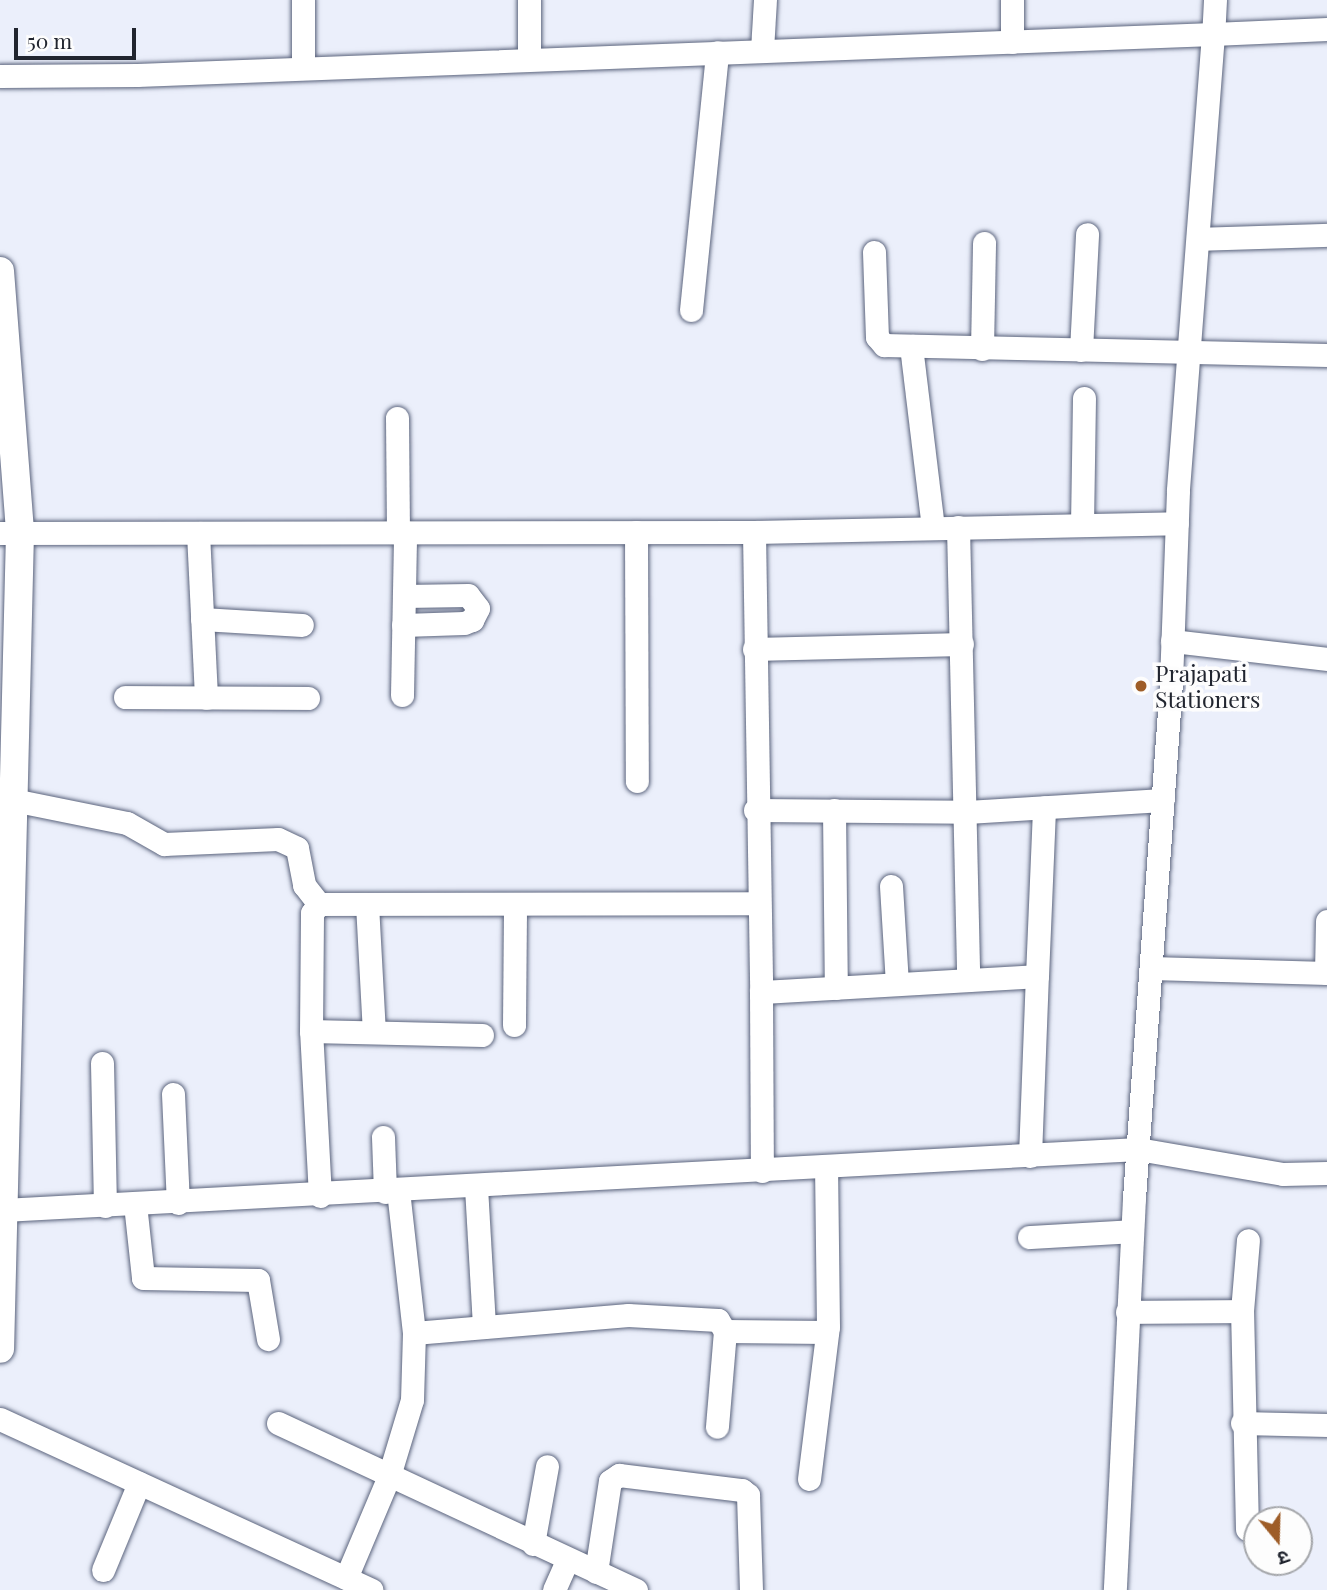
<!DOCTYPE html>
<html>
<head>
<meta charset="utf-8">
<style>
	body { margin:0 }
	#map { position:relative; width:1327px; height:1590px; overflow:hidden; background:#ebeffb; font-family:"Playfair Display","Noto Sans Devanagari",serif }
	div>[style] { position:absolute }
	.roads { filter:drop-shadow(0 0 2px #5b647d) drop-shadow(0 0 2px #5b647d) }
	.minor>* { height:23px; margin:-11.5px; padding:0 11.5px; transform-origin:11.5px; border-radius:11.5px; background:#fff }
	.major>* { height:28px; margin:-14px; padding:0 14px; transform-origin:14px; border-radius:14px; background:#fff }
	.dots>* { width:19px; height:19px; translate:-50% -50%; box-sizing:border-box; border:4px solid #fdfdfd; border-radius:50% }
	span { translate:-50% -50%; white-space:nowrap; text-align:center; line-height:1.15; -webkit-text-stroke:7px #fdfdfd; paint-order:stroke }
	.poi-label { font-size:23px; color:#21252f }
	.left { translate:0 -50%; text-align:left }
	.north { position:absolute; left:1243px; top:1506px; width:70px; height:70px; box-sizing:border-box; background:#fdfdfd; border:2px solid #a5a7ab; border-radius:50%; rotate:161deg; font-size:19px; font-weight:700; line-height:28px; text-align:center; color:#21252f }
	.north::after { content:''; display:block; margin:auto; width:24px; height:32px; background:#9e5d28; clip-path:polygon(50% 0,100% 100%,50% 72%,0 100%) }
	.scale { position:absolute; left:14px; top:28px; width:122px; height:32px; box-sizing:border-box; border:4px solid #21252f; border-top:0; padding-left:9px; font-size:21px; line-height:24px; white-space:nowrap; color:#21252f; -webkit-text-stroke:5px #fdfdfd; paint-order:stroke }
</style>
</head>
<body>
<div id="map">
	<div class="roads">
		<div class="minor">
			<div style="left:303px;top:0;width:67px;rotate:90deg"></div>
			<div style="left:529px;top:0;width:58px;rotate:90deg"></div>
			<div style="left:1215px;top:0;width:34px;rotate:93deg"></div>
			<div style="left:1213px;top:34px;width:114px;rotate:-2.5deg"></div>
			<div style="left:1012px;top:42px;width:42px;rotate:-90deg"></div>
			<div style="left:762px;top:50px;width:50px;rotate:-86.6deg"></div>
			<div style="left:0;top:76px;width:137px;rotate:-0.4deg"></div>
			<div style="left:137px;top:75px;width:1077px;rotate:-2.18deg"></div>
			<div style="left:1213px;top:34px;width:458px;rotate:94.4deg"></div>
			<div style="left:1178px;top:491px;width:192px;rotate:92.1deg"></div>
			<div style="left:1171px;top:683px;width:516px;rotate:94.11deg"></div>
			<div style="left:1134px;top:1198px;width:392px;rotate:92.8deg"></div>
			<div style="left:1198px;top:239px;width:129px;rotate:-1.8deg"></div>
			<div style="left:874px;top:252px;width:85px;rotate:88deg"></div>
			<div style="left:877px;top:337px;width:11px;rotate:49deg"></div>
			<div style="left:884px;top:345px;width:443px;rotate:1.3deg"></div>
			<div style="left:691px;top:310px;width:259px;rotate:-84.2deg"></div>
			<div style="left:911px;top:346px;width:183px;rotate:83.1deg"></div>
			<div style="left:982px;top:349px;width:106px;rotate:-88.9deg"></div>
			<div style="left:1081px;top:350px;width:116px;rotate:-87deg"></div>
			<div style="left:397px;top:418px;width:114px;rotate:89.5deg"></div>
			<div style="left:1082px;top:525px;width:127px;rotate:-89.1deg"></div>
			<div style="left:958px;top:527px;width:453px;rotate:88.7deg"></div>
			<div style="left:636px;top:532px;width:249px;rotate:89.8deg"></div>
			<div style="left:754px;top:532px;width:460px;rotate:89.1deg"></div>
			<div style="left:761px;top:992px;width:276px;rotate:-3.3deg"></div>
			<div style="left:1037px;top:976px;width:169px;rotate:-87.6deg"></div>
			<div style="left:0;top:533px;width:754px;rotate:-0.08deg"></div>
			<div style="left:754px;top:532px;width:423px;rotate:-1.2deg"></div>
			<div style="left:198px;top:533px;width:165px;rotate:87.2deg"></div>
			<div style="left:202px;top:619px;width:100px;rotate:3.4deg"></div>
			<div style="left:403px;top:625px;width:61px;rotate:-1.9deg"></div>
			<div style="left:464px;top:623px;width:9px;rotate:-21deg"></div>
			<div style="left:472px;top:620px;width:13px;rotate:-63deg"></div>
			<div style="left:478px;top:608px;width:16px;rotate:-128deg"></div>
			<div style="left:468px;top:595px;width:64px;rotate:179.1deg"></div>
			<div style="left:1172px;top:641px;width:156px;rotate:6.6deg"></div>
			<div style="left:754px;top:649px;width:208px;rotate:-1.4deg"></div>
			<div style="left:402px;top:695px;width:163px;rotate:-88.9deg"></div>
			<div style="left:125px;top:697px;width:183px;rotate:0.3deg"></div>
			<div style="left:13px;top:800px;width:116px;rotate:11.4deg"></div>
			<div style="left:127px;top:823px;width:43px;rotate:29.6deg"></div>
			<div style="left:164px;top:844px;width:114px;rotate:-2.5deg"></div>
			<div style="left:278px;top:839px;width:21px;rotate:25deg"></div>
			<div style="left:297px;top:848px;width:38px;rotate:79deg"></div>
			<div style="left:304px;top:885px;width:24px;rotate:52deg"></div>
			<div style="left:755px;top:810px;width:212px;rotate:0.5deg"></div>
			<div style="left:967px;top:812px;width:196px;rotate:-3.5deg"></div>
			<div style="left:834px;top:810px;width:178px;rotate:89.4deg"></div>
			<div style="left:891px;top:886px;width:98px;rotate:86.5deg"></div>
			<div style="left:367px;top:904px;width:128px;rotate:86.9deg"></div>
			<div style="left:1151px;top:968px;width:176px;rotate:1.6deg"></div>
			<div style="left:1326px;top:973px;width:52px;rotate:-88.9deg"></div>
			<div style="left:761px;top:992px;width:179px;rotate:89.7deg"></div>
			<div style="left:514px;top:1025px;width:119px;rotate:-89.5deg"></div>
			<div style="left:311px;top:1031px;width:118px;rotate:-89.5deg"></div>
			<div style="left:312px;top:913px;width:11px;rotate:-52deg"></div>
			<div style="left:319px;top:904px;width:439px;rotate:-0.1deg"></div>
			<div style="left:102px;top:1063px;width:143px;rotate:88.8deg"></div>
			<div style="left:173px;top:1094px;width:109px;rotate:87.4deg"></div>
			<div style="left:383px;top:1137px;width:55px;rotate:87.9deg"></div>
			<div style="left:1030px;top:1156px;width:180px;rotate:-87.8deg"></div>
			<div style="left:476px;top:1187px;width:140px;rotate:86.7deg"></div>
			<div style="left:320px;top:1196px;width:165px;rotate:-93.1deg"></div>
			<div style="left:311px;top:1031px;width:171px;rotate:1.3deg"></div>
			<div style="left:135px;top:1204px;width:74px;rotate:83.8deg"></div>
			<div style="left:143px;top:1278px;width:115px;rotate:1deg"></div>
			<div style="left:258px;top:1280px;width:60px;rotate:80.4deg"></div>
			<div style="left:3px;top:1210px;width:1137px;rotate:-3.08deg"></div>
			<div style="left:1138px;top:1149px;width:147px;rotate:9.8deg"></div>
			<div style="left:1283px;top:1174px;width:44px;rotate:-1.3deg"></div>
			<div style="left:1029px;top:1237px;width:103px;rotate:-3.3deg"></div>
			<div style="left:1127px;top:1312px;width:115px;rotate:-0.5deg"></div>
			<div style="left:725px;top:1331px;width:102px;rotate:0.6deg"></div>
			<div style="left:414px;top:1333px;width:215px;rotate:-4.8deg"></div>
			<div style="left:628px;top:1315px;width:90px;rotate:3.2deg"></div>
			<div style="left:718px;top:1320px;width:13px;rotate:58deg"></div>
			<div style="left:725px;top:1331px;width:96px;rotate:94.8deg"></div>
			<div style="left:0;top:1419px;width:409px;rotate:24.7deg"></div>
			<div style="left:278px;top:1423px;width:395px;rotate:25deg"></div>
			<div style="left:1242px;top:1423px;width:85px;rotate:1.3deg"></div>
			<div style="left:809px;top:1479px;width:153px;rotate:-82.9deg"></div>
			<div style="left:828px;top:1327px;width:160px;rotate:-90.7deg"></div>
			<div style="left:1247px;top:1529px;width:218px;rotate:-91.3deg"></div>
			<div style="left:1242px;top:1311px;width:71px;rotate:-85.2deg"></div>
			<div style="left:533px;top:1544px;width:79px;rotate:-79.8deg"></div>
			<div style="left:103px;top:1570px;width:94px;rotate:-67.5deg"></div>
			<div style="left:596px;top:1572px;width:92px;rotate:-81.3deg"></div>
			<div style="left:610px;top:1481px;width:11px;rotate:-34deg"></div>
			<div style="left:619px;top:1475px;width:124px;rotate:7deg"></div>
			<div style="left:742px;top:1490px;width:8px;rotate:40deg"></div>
			<div style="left:748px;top:1495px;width:95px;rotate:88.2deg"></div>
			<div style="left:346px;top:1578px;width:111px;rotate:-67.1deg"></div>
			<div style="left:389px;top:1476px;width:79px;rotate:-73.2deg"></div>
			<div style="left:412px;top:1400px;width:67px;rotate:-88.3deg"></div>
			<div style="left:414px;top:1333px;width:143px;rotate:-96.4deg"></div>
			<div style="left:554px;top:1590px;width:34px;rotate:-66deg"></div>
		</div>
		<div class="major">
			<div style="left:0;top:271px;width:263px;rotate:85.6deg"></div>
			<div style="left:20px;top:533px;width:816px;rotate:91.4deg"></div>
		</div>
	</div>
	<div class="dots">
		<div style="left:1141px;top:686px;background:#9e5d28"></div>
	</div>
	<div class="poi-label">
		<span class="left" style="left:1155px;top:686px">Prajapati<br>Stationers</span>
	</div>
	<div class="north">उ</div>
	<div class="scale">50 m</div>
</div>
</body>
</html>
